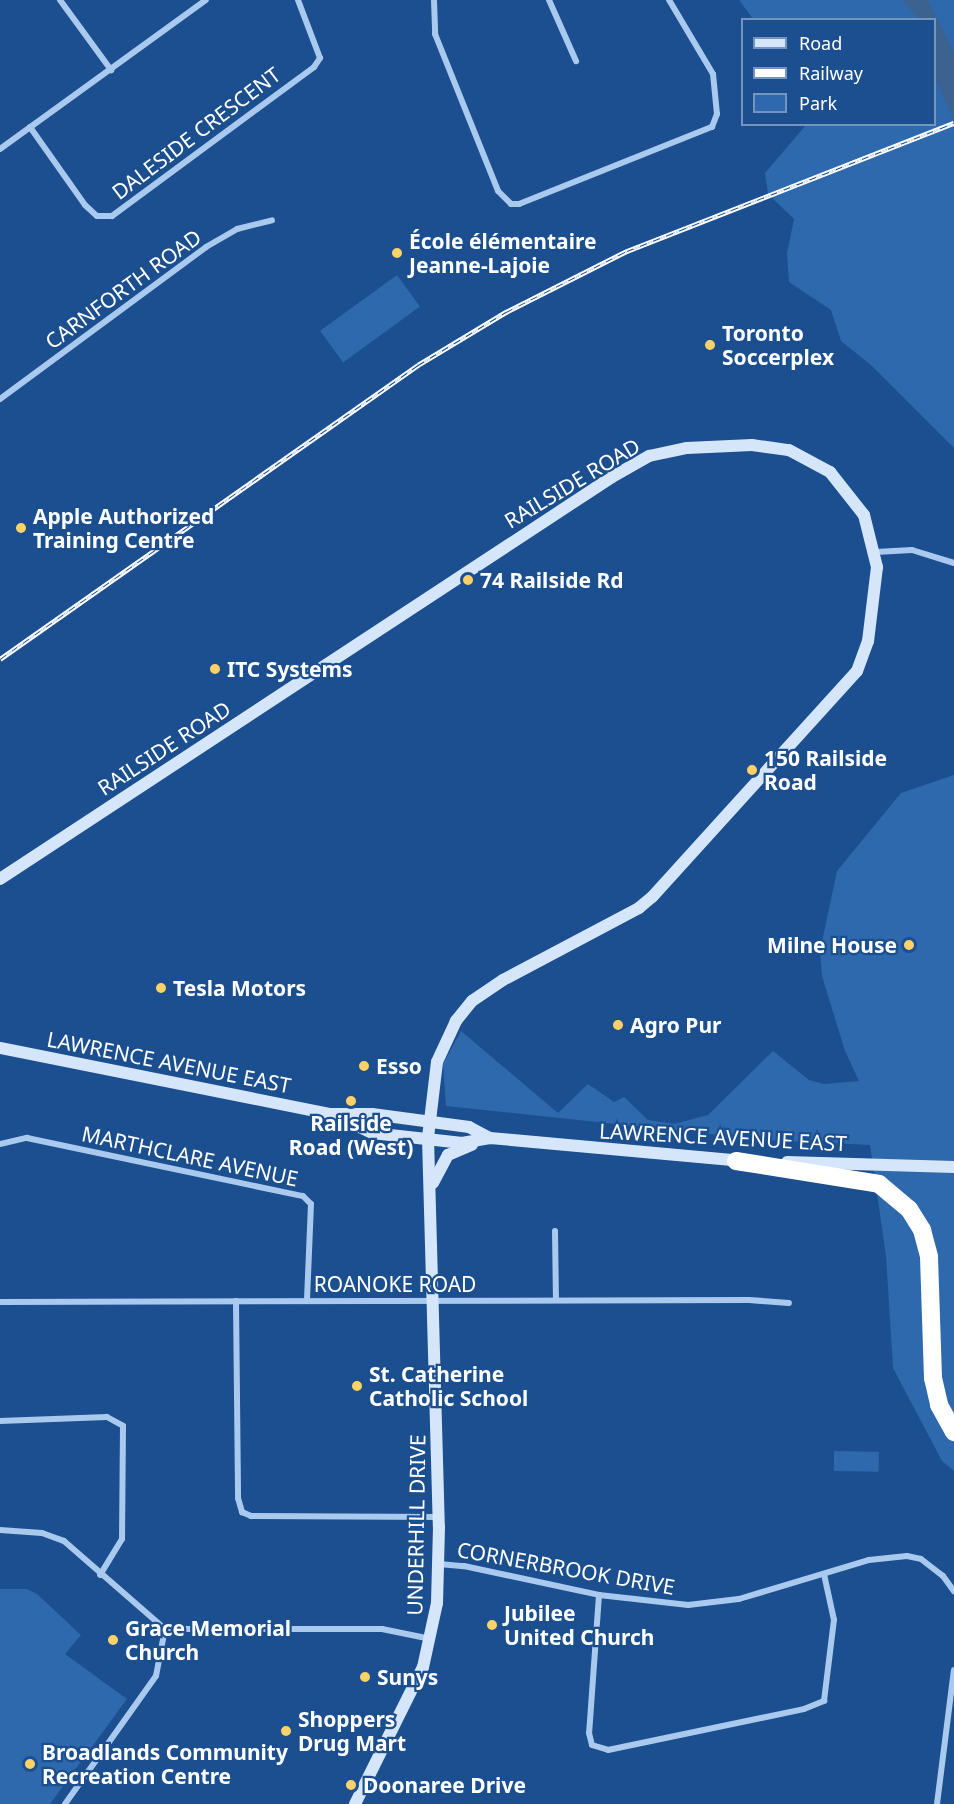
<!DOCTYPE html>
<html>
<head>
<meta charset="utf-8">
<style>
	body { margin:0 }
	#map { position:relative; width:954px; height:1804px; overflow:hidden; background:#1b4f8f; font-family:"Noto Sans",sans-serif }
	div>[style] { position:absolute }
	.green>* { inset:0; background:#2e69ad; transform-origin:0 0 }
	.water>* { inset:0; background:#3c6290 }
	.street>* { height:6px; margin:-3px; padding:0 3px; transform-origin:3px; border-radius:3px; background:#a9c9ee }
	.secondary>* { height:12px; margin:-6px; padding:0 6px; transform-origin:6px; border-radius:6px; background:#d6e6fa }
	.highway>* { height:18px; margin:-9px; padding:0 9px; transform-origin:9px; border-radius:9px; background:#fff }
	.rail>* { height:4.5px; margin-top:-2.25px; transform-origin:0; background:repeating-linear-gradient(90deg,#1b4f8f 0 7px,#fff 0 14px); box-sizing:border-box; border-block:2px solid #fff }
	.dots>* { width:16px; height:16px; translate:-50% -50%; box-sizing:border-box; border:3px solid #1b4f8f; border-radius:50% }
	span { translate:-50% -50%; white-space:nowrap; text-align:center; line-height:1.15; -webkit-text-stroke:4.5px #1b4f8f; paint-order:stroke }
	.street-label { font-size:21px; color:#fff }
	.poi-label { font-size:21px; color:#fff; font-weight:700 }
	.left { translate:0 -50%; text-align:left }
	.right { translate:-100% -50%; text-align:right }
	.legend { position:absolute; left:741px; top:18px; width:195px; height:108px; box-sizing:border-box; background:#1b4f8f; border:2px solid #7695bc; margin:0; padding:8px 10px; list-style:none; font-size:18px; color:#fff }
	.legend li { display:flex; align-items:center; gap:12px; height:30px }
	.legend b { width:30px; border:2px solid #7695bc }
</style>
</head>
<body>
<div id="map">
	<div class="green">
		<div style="clip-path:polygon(739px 0,954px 0,954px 448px,871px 365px,841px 341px,831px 310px,789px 282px,787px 253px,794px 219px,768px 194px,765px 173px,806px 125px,934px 124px,934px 20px,753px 19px)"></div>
		<div style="left:397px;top:275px;width:39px;height:95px;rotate:54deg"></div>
		<div style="clip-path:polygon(954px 775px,954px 1471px,942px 1461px,893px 1368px,886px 1256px,870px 1145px,767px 1140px,446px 1106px,443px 1064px,461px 1031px,558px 1113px,588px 1084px,614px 1102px,624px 1097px,648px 1120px,674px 1124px,708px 1115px,773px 1051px,809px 1080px,824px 1084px,859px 1081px,845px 1051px,822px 976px,820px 951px,837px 871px,901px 793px)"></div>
		<div style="left:834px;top:1451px;width:45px;height:20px;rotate:1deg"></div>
		<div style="clip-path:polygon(0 1589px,27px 1589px,37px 1594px,81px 1635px,65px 1654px,127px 1699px,50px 1804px,0 1804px)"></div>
	</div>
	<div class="water">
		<div style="clip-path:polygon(902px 0,928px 0,950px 44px,954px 54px,954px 121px,935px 78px,934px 20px,919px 19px)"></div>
	</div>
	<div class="street">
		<div style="left:60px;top:0;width:87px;rotate:53.9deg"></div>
		<div style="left:434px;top:0;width:34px;rotate:88deg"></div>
		<div style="left:435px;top:34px;width:169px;rotate:68.1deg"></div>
		<div style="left:498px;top:191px;width:18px;rotate:45deg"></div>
		<div style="left:511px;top:204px;width:8px"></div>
		<div style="left:519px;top:204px;width:208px;rotate:-21.8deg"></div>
		<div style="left:712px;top:127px;width:14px;rotate:-69deg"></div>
		<div style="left:717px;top:114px;width:40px;rotate:-95.7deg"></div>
		<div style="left:713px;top:74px;width:86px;rotate:-120.7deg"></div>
		<div style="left:549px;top:0;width:67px;rotate:66.1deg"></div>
		<div style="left:30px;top:127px;width:95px;rotate:54.8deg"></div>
		<div style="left:85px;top:205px;width:16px;rotate:43deg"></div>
		<div style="left:97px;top:216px;width:15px"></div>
		<div style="left:112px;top:216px;width:251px;rotate:-36.4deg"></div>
		<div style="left:314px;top:67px;width:11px;rotate:-56deg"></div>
		<div style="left:320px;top:58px;width:62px;rotate:-110.8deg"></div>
		<div style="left:0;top:149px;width:254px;rotate:-35.9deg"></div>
		<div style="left:0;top:399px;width:256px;rotate:-36.4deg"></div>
		<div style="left:206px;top:247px;width:36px;rotate:-30deg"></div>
		<div style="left:237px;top:229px;width:36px;rotate:-14deg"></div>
		<div style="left:876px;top:552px;width:36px;rotate:-3deg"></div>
		<div style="left:912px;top:550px;width:44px;rotate:17.2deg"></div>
		<div style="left:0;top:1144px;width:28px;rotate:-13deg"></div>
		<div style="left:27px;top:1138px;width:282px;rotate:11.9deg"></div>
		<div style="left:303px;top:1196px;width:11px;rotate:45deg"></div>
		<div style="left:311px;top:1204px;width:96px;rotate:92.4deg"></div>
		<div style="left:555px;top:1231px;width:69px;rotate:89.2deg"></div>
		<div style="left:236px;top:1301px;width:197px;rotate:89.4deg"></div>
		<div style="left:238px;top:1498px;width:15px;rotate:74deg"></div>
		<div style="left:242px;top:1512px;width:10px;rotate:24deg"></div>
		<div style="left:251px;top:1516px;width:188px;rotate:0.3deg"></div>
		<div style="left:0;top:1302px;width:749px;rotate:-0.15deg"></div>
		<div style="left:749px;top:1300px;width:40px;rotate:4.3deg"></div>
		<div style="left:0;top:1421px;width:107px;rotate:-2.1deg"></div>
		<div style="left:107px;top:1417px;width:18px;rotate:29deg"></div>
		<div style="left:123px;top:1426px;width:113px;rotate:90.5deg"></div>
		<div style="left:122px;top:1539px;width:42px;rotate:121.4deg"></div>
		<div style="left:0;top:1530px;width:42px;rotate:4.1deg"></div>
		<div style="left:42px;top:1533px;width:23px;rotate:20deg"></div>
		<div style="left:64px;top:1541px;width:134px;rotate:41.1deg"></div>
		<div style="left:165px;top:1629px;width:217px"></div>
		<div style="left:382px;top:1629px;width:50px;rotate:11.5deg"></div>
		<div style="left:439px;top:1564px;width:25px;rotate:5deg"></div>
		<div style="left:464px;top:1566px;width:138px;rotate:12.1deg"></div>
		<div style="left:599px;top:1595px;width:90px;rotate:6.4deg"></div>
		<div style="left:688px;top:1605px;width:51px;rotate:-6.7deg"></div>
		<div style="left:739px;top:1599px;width:136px;rotate:-16.7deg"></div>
		<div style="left:869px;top:1560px;width:38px;rotate:-6deg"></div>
		<div style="left:907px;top:1556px;width:14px;rotate:12deg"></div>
		<div style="left:921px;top:1559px;width:28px;rotate:38deg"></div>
		<div style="left:943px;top:1576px;width:19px;rotate:54deg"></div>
		<div style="left:599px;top:1595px;width:138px;rotate:94.1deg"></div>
		<div style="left:589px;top:1733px;width:12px;rotate:76deg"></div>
		<div style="left:592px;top:1745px;width:17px;rotate:17deg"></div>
		<div style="left:608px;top:1750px;width:200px;rotate:-11.8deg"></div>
		<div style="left:804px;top:1709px;width:22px;rotate:-22deg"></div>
		<div style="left:824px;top:1701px;width:82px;rotate:-83deg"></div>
		<div style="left:834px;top:1620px;width:47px;rotate:-102.3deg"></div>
		<div style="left:65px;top:1804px;width:157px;rotate:-54.6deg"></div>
		<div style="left:156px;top:1676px;width:48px;rotate:-79.2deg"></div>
		<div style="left:937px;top:1804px;width:135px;rotate:-82.8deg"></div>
	</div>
	<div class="secondary">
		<div style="left:0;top:879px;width:732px;rotate:-33.3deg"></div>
		<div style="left:612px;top:477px;width:43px;rotate:-29.6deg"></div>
		<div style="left:649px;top:456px;width:39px;rotate:-12deg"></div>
		<div style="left:687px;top:448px;width:65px;rotate:-2.6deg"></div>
		<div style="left:752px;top:445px;width:37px;rotate:8deg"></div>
		<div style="left:789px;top:450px;width:47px;rotate:28.2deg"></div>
		<div style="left:830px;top:472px;width:55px;rotate:51.7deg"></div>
		<div style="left:864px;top:515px;width:54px;rotate:76deg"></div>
		<div style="left:877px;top:567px;width:75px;rotate:96.9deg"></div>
		<div style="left:868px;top:641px;width:32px;rotate:110deg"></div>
		<div style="left:857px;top:671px;width:305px;rotate:132.2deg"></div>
		<div style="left:652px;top:897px;width:17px;rotate:140deg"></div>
		<div style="left:639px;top:908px;width:154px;rotate:152.1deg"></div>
		<div style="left:503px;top:980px;width:37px;rotate:146deg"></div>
		<div style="left:472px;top:1001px;width:26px;rotate:129deg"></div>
		<div style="left:456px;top:1021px;width:45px;rotate:114.9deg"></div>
		<div style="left:437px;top:1062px;width:77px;rotate:96.8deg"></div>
		<div style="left:428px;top:1138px;width:389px;rotate:88.4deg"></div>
		<div style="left:439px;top:1527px;width:76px;rotate:91.5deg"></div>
		<div style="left:437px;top:1603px;width:66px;rotate:102.3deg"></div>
		<div style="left:423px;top:1667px;width:153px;rotate:116.4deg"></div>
		<div style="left:0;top:1048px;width:337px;rotate:11.3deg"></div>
		<div style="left:330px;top:1114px;width:42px"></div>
		<div style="left:372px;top:1114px;width:98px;rotate:7.6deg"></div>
		<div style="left:469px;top:1127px;width:24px;rotate:28deg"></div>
		<div style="left:490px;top:1138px;width:254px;rotate:5.2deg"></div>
		<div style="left:334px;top:1115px;width:42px;rotate:25.3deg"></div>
		<div style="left:372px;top:1133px;width:91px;rotate:6.3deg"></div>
		<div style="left:462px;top:1143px;width:28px;rotate:-10deg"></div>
		<div style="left:787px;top:1162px;width:167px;rotate:1.7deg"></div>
		<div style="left:433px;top:1183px;width:32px;rotate:-62deg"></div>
		<div style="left:448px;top:1155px;width:26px;rotate:-23deg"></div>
	</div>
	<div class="highway">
		<div style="left:736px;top:1161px;width:145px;rotate:9.1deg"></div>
		<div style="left:879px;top:1184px;width:39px;rotate:40deg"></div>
		<div style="left:909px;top:1209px;width:25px;rotate:58deg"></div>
		<div style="left:922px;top:1230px;width:28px;rotate:75deg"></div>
		<div style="left:929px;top:1257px;width:121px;rotate:88.1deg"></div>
		<div style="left:933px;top:1378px;width:28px;rotate:77deg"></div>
		<div style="left:939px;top:1405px;width:31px;rotate:61deg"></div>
	</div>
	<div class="rail">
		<div style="left:0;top:659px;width:511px;rotate:-35.12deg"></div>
		<div style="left:418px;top:365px;width:103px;rotate:-31.1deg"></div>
		<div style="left:506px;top:312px;width:136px;rotate:-26.8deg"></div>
		<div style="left:627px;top:251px;width:351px;rotate:-21.4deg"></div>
	</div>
	<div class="dots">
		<div style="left:397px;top:253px;background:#ffd166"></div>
		<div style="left:710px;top:345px;background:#ffd166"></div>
		<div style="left:21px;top:528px;background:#ffd166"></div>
		<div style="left:468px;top:580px;background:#ffd166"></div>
		<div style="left:215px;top:669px;background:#ffd166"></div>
		<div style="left:752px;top:770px;background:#ffd166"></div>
		<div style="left:909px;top:945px;background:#ffd166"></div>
		<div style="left:161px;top:988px;background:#ffd166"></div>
		<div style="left:618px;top:1025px;background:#ffd166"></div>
		<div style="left:364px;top:1066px;background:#ffd166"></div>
		<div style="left:351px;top:1101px;background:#ffd166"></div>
		<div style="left:357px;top:1386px;background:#ffd166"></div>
		<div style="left:492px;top:1625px;background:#ffd166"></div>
		<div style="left:113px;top:1640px;background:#ffd166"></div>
		<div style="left:365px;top:1677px;background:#ffd166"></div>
		<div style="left:286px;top:1731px;background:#ffd166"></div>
		<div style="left:30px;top:1764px;background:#ffd166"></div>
		<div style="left:351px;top:1785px;background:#ffd166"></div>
	</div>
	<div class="street-label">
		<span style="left:196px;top:133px;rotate:-37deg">DALESIDE CRESCENT</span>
		<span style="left:123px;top:289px;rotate:-36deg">CARNFORTH ROAD</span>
		<span style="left:572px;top:483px;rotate:-31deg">RAILSIDE ROAD</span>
		<span style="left:164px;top:748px;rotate:-33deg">RAILSIDE ROAD</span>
		<span style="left:169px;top:1062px;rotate:11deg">LAWRENCE AVENUE EAST</span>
		<span style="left:723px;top:1137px;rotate:3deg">LAWRENCE AVENUE EAST</span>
		<span style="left:190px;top:1156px;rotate:12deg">MARTHCLARE AVENUE</span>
		<span style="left:395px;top:1284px">ROANOKE ROAD</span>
		<span style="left:416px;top:1525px;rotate:-89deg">UNDERHILL DRIVE</span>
		<span style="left:566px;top:1568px;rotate:10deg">CORNERBROOK DRIVE</span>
	</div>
	<div class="poi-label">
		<span class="left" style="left:409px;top:253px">École élémentaire<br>Jeanne-Lajoie</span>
		<span class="left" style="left:722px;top:345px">Toronto<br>Soccerplex</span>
		<span class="left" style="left:33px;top:528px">Apple Authorized<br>Training Centre</span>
		<span class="left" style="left:480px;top:580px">74 Railside Rd</span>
		<span class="left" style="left:227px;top:669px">ITC Systems</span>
		<span class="left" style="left:764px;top:770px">150 Railside<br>Road</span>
		<span class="right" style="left:897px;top:945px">Milne House</span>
		<span class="left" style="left:173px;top:988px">Tesla Motors</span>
		<span class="left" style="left:630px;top:1025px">Agro Pur</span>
		<span class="left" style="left:376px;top:1066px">Esso</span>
		<span style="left:351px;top:1135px">Railside<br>Road (West)</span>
		<span class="left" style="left:369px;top:1386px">St. Catherine<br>Catholic School</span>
		<span class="left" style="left:504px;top:1625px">Jubilee<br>United Church</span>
		<span class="left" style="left:125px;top:1640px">Grace Memorial<br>Church</span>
		<span class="left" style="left:377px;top:1677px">Sunys</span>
		<span class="left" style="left:298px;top:1731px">Shoppers<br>Drug Mart</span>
		<span class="left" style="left:42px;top:1764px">Broadlands Community<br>Recreation Centre</span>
		<span class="left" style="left:363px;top:1785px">Doonaree Drive</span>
	</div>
	<ul class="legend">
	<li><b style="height:8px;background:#d6e6fa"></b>Road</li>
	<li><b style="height:8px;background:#fff"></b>Railway</li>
	<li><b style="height:16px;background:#2e69ad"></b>Park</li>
	</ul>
</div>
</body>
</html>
